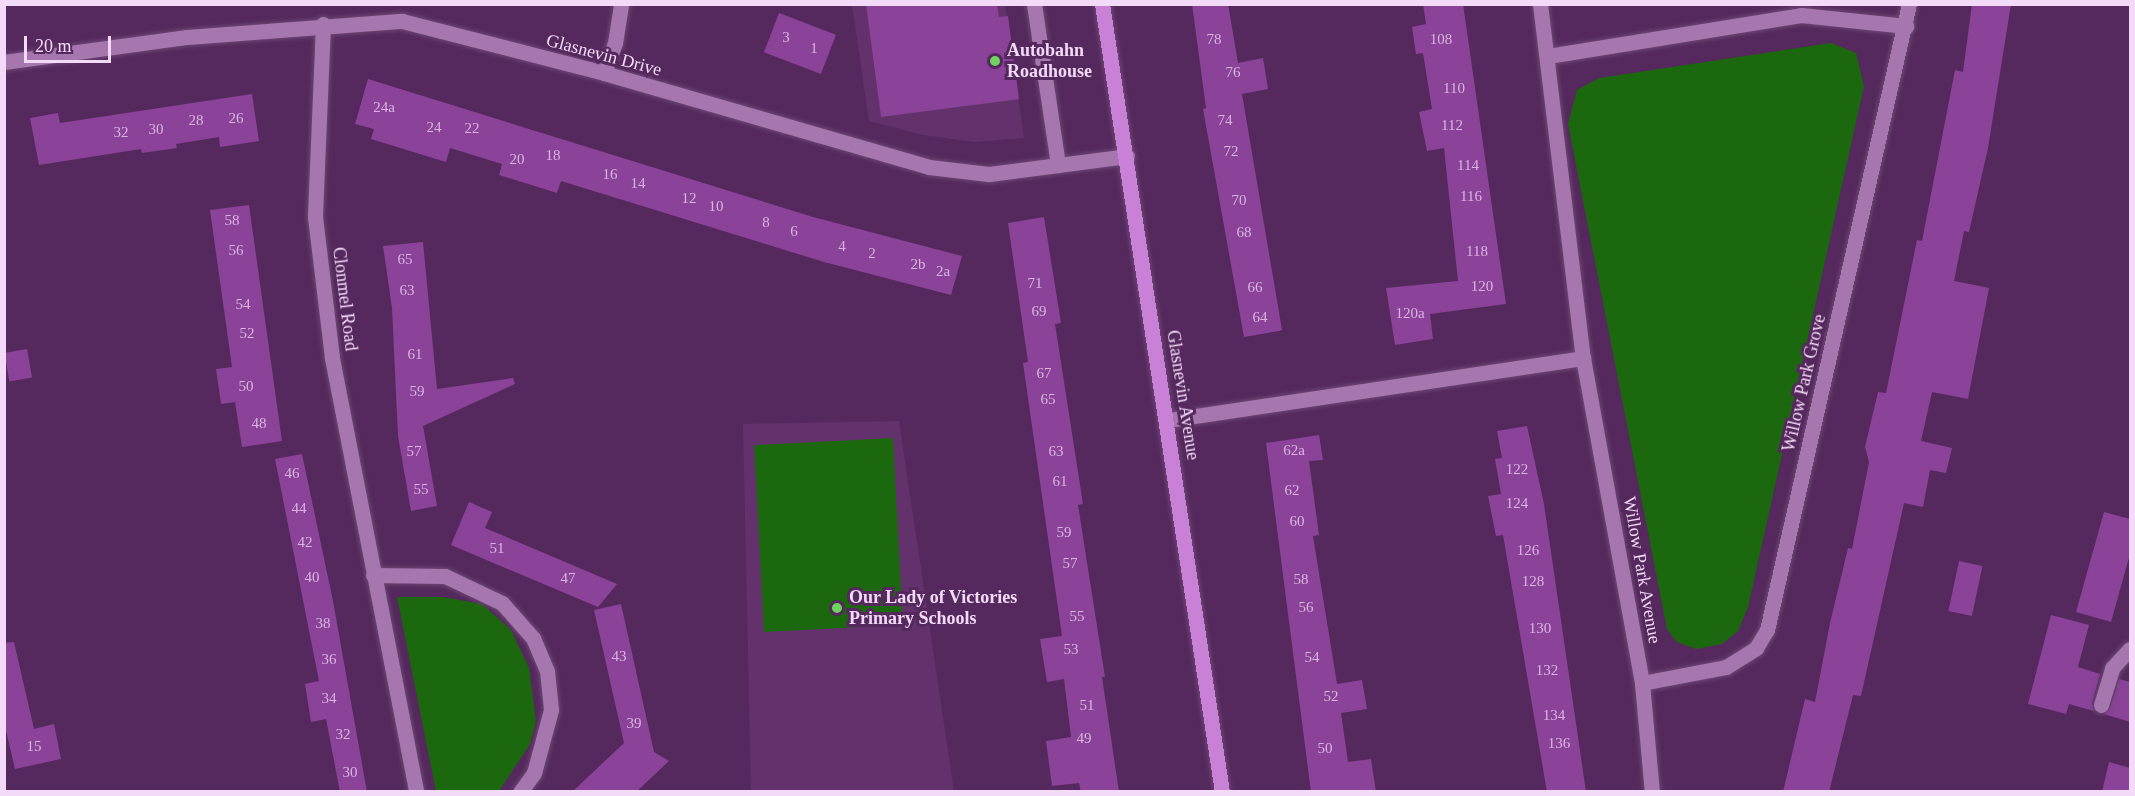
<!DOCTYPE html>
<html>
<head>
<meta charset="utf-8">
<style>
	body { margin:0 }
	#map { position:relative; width:2135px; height:796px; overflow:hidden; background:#55295d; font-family:"Times New Roman",serif }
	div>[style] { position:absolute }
	.built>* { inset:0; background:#63326c }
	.green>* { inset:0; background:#1c680e; transform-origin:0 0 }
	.building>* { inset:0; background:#8a4398; transform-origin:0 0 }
	.roads { filter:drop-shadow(0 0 2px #6d4775) drop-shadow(0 0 2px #6d4775) }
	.minor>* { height:15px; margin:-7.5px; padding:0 7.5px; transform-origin:7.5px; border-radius:7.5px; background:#a677af }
	.major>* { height:15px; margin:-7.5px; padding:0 7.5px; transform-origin:7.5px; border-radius:7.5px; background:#c980d7 }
	.dots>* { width:16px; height:16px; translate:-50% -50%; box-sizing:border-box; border:3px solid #55295d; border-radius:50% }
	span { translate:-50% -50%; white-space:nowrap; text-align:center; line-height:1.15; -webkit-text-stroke:6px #55295d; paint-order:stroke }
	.number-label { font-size:15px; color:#dab4e1 }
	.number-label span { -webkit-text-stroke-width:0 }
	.poi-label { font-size:18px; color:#f4daf9; font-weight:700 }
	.left { translate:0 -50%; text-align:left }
	.street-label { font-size:18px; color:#f4daf9 }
	.frame { position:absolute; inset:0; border:6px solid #f4daf9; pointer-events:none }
	.scale { position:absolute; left:24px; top:36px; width:87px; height:27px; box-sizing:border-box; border:3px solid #f4daf9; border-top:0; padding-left:8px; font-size:18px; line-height:21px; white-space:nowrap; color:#f4daf9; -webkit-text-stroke:4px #55295d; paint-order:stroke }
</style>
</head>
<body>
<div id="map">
	<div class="built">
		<div style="clip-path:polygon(852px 5px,1005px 5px,1024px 138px,975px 142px,923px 135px,869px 121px)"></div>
		<div style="clip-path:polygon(899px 421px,954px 791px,751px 791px,743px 424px)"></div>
	</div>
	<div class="green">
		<div style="clip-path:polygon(1831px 43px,1856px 53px,1864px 86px,1748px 607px,1738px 631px,1722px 644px,1696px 649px,1677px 642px,1667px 629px,1568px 124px,1577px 90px,1599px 78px)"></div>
		<div style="left:893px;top:438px;width:187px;height:139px;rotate:87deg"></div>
		<div style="clip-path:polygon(397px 597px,443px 597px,482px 604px,511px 630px,529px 668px,536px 721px,530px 744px,499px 791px,436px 791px)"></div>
	</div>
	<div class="building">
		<div style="clip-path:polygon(866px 4px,997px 4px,999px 17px,1008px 16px,1019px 99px,881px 117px)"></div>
		<div style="clip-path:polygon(1192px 4px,1228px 4px,1238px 63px,1263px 58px,1268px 89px,1242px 94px,1282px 330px,1279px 331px,1244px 337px,1203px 109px,1206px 108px)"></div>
		<div style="clip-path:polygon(1423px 4px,1463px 4px,1506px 304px,1430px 314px,1433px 339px,1395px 345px,1386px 288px,1458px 281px,1444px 148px,1427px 151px,1419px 112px,1432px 109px,1423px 53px,1416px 54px,1412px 27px,1426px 24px)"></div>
		<div style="clip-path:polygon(1972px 4px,2011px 4px,1988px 148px,1969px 232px,1964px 231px,1954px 281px,1989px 288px,1968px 399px,1932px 392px,1921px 441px,1952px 448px,1946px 473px,1930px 470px,1923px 507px,1904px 503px,1861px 696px,1853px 695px,1829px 792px,1783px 792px,1805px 699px,1815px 702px,1830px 623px,1848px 548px,1852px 549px,1869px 462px,1865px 447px,1878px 392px,1886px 393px,1917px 240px,1922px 241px,1955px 70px,1963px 72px)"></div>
		<div style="left:779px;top:13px;width:61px;height:42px;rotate:21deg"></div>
		<div style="clip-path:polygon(368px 79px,813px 217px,962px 256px,951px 295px,824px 262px,561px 181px,557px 193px,499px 175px,502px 164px,450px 148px,446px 162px,371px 139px,374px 129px,355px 124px)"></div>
		<div style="clip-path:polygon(252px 94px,259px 141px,220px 147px,219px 137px,176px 144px,177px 148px,142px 153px,141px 149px,39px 165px,30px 118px,58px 113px,60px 123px)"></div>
		<div style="clip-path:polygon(249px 205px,282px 441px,242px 447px,235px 402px,221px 404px,216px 369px,232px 367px,210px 210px)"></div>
		<div style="clip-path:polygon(1044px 217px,1061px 323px,1055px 324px,1083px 504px,1078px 505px,1105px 677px,1102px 677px,1119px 792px,1081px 792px,1079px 783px,1052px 786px,1046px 741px,1071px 737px,1064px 679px,1047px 682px,1040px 639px,1062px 636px,1023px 363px,1028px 362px,1008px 223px)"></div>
		<div style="clip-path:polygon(423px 242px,437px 389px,513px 378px,515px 384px,423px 426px,437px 506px,411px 511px,398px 436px,392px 308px,383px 246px)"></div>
		<div style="left:27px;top:349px;width:29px;height:23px;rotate:80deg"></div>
		<div style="clip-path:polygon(1527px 426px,1544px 504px,1586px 792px,1547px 792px,1503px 535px,1496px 536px,1488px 496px,1501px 494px,1495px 459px,1502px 458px,1497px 431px)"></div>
		<div style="clip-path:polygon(1319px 435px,1323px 460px,1309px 461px,1319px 535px,1313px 536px,1337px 684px,1362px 680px,1367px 709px,1341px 713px,1348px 762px,1371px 759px,1376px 792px,1311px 792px,1266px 443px)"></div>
		<div style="clip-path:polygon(302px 454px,333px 601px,367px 792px,340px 792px,326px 719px,311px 722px,305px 684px,319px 681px,275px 459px)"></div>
		<div style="clip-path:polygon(469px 502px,492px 512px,485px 528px,617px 584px,598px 607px,451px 545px)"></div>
		<div style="clip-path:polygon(2104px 512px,2130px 519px,2130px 554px,2111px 622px,2076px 612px)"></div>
		<div style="left:1959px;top:561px;width:24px;height:51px;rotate:12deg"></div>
		<div style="clip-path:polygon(621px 604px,654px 752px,669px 761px,636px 792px,572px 792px,624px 743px,594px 610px)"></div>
		<div style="clip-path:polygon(2051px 615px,2089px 625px,2078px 667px,2100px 674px,2092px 703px,2094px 711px,2069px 704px,2066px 714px,2028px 704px)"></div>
		<div style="clip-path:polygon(14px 642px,34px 729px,54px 724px,61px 759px,15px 769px,4px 722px,4px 643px)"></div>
		<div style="clip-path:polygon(2119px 679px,2130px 682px,2130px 722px,2104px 714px,2110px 708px)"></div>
		<div style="clip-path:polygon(2109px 762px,2130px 768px,2130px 792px,2102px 792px)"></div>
	</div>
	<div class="roads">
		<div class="minor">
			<div style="left:1034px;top:4px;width:163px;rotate:81.5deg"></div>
			<div style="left:1540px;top:4px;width:357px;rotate:83.1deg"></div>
			<div style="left:1583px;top:358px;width:330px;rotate:79.7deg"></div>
			<div style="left:1642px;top:683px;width:109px;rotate:84.8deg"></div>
			<div style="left:323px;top:24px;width:193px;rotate:92.4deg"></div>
			<div style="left:315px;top:217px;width:142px;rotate:83.1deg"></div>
			<div style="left:332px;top:358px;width:442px;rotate:79deg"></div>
			<div style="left:1548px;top:56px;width:256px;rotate:-9.2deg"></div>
			<div style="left:1801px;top:15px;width:106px;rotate:6deg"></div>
			<div style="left:4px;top:62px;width:185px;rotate:-7.8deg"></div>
			<div style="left:187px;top:37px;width:216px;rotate:-4.3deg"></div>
			<div style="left:402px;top:21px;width:209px;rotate:14.4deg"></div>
			<div style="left:604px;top:73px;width:338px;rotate:16.1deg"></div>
			<div style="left:929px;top:167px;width:60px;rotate:6.7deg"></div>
			<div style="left:989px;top:174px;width:139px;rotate:-7.4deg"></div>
			<div style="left:604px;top:73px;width:32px;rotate:-70deg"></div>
			<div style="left:615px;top:43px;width:39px;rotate:-81deg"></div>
			<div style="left:1168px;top:420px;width:420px;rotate:-8.5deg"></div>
			<div style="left:373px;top:575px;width:72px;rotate:0.8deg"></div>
			<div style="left:445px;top:576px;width:63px;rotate:25.3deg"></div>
			<div style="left:502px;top:603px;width:47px;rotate:48.5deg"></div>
			<div style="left:533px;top:638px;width:36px;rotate:67deg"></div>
			<div style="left:547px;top:671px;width:39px;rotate:84deg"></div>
			<div style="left:551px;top:710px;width:65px;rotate:105.1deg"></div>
			<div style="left:534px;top:773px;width:24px;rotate:126deg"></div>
			<div style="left:1642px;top:683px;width:86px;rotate:-10.8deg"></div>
			<div style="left:1726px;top:667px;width:36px;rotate:-32deg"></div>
			<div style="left:1756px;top:648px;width:21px;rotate:-59deg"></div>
			<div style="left:1767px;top:630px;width:642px;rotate:-77.22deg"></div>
			<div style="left:2101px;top:705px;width:39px;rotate:-73deg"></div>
			<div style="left:2112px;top:668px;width:26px;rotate:-47deg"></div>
		</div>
		<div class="major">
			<div style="left:1102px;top:4px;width:797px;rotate:81.34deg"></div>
		</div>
	</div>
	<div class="dots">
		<div style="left:995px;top:61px;background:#6fd360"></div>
		<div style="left:837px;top:608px;background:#6fd360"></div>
	</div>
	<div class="number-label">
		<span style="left:786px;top:38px">3</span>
		<span style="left:1214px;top:40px">78</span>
		<span style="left:1441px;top:40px">108</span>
		<span style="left:814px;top:49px">1</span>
		<span style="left:1233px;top:73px">76</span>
		<span style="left:1454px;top:89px">110</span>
		<span style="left:384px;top:108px">24a</span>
		<span style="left:236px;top:119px">26</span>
		<span style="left:196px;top:121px">28</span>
		<span style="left:1225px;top:121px">74</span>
		<span style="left:1452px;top:126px">112</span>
		<span style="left:434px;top:128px">24</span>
		<span style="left:472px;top:129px">22</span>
		<span style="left:156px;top:130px">30</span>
		<span style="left:121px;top:133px">32</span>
		<span style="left:1231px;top:152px">72</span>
		<span style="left:553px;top:156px">18</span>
		<span style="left:517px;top:160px">20</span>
		<span style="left:1468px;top:166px">114</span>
		<span style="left:610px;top:175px">16</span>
		<span style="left:638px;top:184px">14</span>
		<span style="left:1471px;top:197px">116</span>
		<span style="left:689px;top:199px">12</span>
		<span style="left:1239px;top:201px">70</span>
		<span style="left:716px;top:207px">10</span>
		<span style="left:232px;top:221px">58</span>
		<span style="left:766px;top:223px">8</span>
		<span style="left:794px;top:232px">6</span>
		<span style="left:1244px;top:233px">68</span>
		<span style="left:842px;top:247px">4</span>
		<span style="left:236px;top:251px">56</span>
		<span style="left:1477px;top:252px">118</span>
		<span style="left:872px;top:254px">2</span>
		<span style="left:405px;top:260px">65</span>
		<span style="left:918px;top:265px">2b</span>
		<span style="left:943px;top:272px">2a</span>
		<span style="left:1035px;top:284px">71</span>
		<span style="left:1482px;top:287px">120</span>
		<span style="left:1255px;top:288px">66</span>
		<span style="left:407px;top:291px">63</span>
		<span style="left:243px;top:305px">54</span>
		<span style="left:1039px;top:312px">69</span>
		<span style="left:1410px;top:314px">120a</span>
		<span style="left:1260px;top:318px">64</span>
		<span style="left:247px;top:334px">52</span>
		<span style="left:415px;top:355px">61</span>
		<span style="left:1044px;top:374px">67</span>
		<span style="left:246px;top:387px">50</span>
		<span style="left:417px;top:392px">59</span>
		<span style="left:1048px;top:400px">65</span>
		<span style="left:259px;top:424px">48</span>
		<span style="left:1294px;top:451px">62a</span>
		<span style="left:414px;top:452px">57</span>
		<span style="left:1056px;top:452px">63</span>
		<span style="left:1517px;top:470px">122</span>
		<span style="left:292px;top:474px">46</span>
		<span style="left:1060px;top:482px">61</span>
		<span style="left:421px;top:490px">55</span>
		<span style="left:1292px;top:491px">62</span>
		<span style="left:1517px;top:504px">124</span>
		<span style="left:299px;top:509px">44</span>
		<span style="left:1297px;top:522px">60</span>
		<span style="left:1064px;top:533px">59</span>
		<span style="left:305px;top:543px">42</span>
		<span style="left:497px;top:549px">51</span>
		<span style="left:1528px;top:551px">126</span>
		<span style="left:1070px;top:564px">57</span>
		<span style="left:312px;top:578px">40</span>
		<span style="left:568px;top:579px">47</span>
		<span style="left:1301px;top:580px">58</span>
		<span style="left:1533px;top:582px">128</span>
		<span style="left:1306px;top:608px">56</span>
		<span style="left:1077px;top:617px">55</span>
		<span style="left:323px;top:624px">38</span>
		<span style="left:1540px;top:629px">130</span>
		<span style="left:1071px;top:650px">53</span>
		<span style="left:619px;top:657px">43</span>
		<span style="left:1312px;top:658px">54</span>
		<span style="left:329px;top:660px">36</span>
		<span style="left:1547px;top:671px">132</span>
		<span style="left:1331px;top:697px">52</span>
		<span style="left:329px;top:699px">34</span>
		<span style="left:1087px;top:706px">51</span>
		<span style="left:1554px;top:716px">134</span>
		<span style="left:634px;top:724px">39</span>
		<span style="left:343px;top:735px">32</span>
		<span style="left:1084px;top:739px">49</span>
		<span style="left:1559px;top:744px">136</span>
		<span style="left:34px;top:747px">15</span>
		<span style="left:1325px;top:749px">50</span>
		<span style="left:350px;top:773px">30</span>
	</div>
	<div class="poi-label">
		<span class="left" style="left:1007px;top:61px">Autobahn<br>Roadhouse</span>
		<span class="left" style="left:849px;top:608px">Our Lady of Victories<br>Primary Schools</span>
	</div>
	<div class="street-label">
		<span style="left:604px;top:55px;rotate:15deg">Glasnevin Drive</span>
		<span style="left:345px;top:299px;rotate:83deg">Clonmel Road</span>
		<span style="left:1804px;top:383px;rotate:-77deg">Willow Park Grove</span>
		<span style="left:1183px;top:395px;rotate:81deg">Glasnevin Avenue</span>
		<span style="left:1642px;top:570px;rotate:80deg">Willow Park Avenue</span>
	</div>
	<div class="frame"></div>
	<div class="scale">20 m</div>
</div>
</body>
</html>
